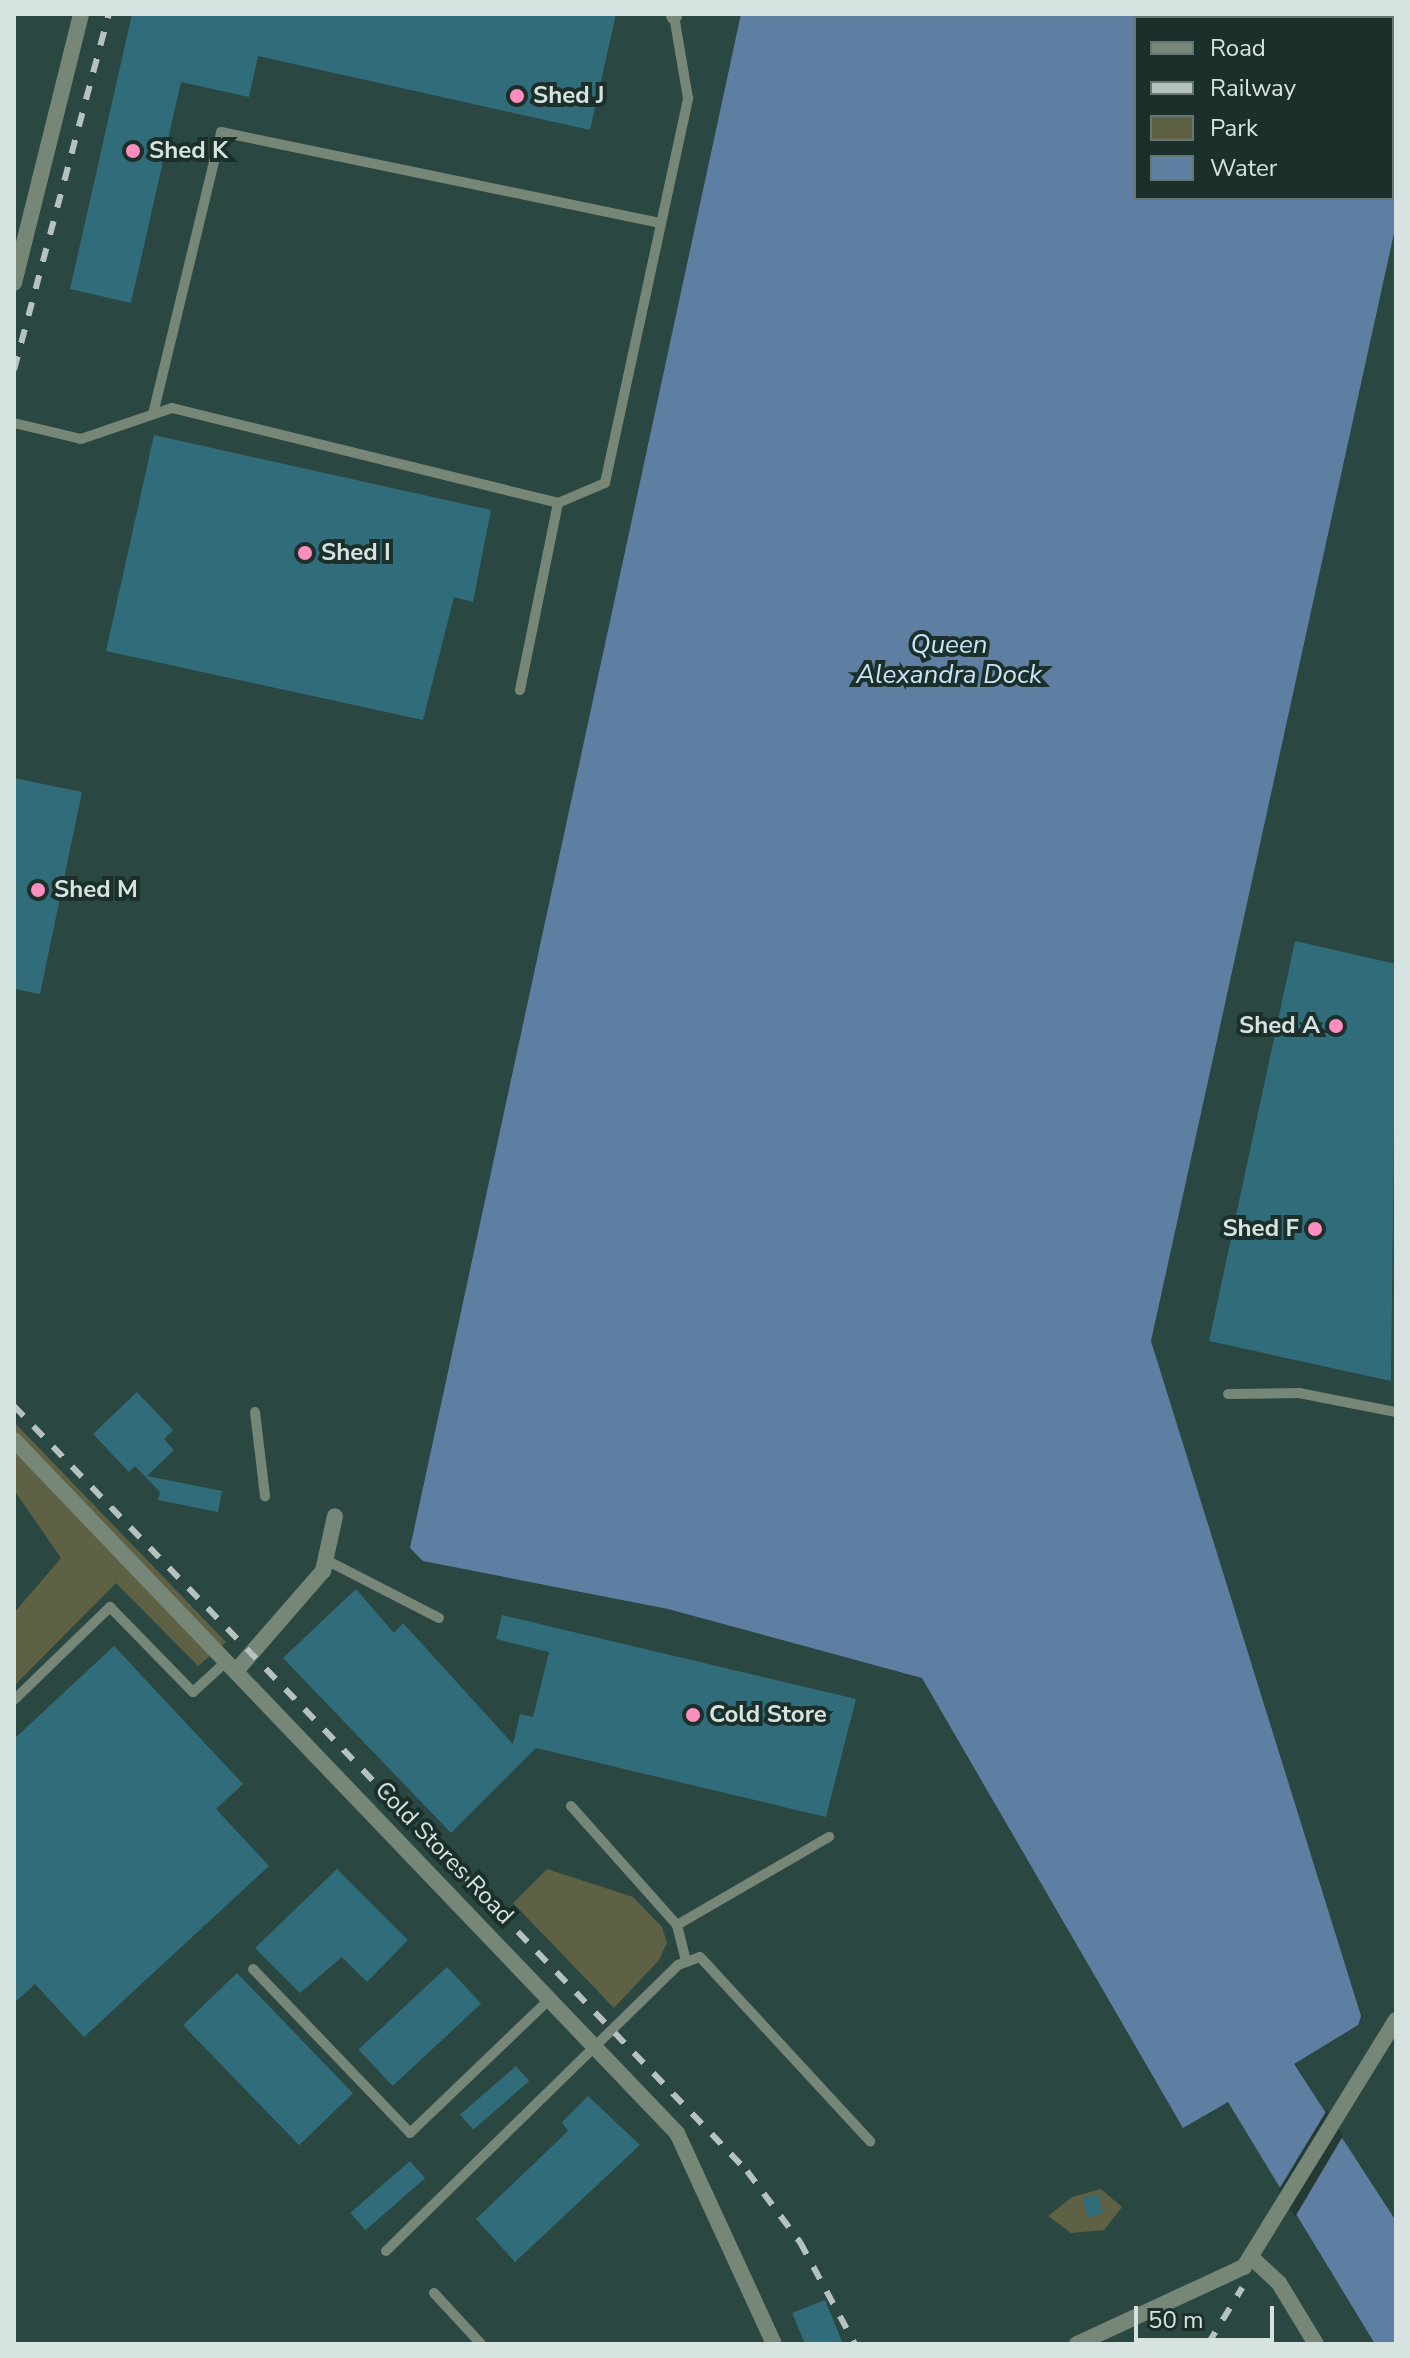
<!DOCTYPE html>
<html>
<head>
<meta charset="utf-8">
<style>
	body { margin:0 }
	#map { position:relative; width:1410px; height:2358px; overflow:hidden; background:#253935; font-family:"Nunito Sans",sans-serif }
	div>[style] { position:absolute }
	.built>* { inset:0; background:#2a4742 }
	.green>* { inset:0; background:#5f6144 }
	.water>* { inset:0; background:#5e7fa1 }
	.pier>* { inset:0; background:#253935 }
	.building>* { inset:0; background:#316c7a; transform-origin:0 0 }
	.service>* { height:10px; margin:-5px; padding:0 5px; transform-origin:5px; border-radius:5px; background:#768677 }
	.minor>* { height:16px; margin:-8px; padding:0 8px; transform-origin:8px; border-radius:8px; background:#768677 }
	.rail>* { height:6px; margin-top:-3px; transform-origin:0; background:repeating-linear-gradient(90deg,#b5c2bf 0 14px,transparent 0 28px) }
	.dots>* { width:22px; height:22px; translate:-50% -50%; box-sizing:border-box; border:4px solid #1b2f2b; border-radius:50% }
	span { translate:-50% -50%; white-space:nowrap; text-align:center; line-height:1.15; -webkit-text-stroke:8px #1b2f2b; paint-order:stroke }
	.poi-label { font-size:24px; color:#d7e3e0; font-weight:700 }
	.left { translate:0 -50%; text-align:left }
	.right { translate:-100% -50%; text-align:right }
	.street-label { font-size:24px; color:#d7e3e0 }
	.water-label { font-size:26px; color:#cee3f9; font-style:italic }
	.frame { position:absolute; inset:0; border:16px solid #d7e3e0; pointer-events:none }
	.legend { position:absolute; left:1134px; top:16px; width:260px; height:184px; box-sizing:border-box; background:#1b2f2b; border:2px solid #667773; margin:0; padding:10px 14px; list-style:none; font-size:24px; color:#d7e3e0 }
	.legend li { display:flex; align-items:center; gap:16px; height:40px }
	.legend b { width:40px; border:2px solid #667773 }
	.scale { position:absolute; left:1134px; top:2306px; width:140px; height:36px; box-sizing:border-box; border:4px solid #d7e3e0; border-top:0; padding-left:10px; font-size:24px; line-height:28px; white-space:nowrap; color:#d7e3e0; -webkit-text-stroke:6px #1b2f2b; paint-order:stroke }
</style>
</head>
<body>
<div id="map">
	<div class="built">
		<div style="clip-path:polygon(evenodd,14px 14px,1396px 14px,1396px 2344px,14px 2344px,14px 14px,1136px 18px,1392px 18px,1392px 198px,1136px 198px,1136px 18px)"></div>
	</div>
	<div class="green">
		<div style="clip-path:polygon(14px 1422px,226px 1642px,198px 1666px,116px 1583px,14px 1686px,14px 1613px,61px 1558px,14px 1490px)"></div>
		<div style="clip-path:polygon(547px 1869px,633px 1897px,662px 1927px,667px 1943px,659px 1960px,614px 2008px,513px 1903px)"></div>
		<div style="clip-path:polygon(1101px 2189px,1122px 2207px,1104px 2230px,1071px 2233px,1048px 2216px,1072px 2197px)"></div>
	</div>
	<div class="water">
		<div style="clip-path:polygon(evenodd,741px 14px,1396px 14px,1396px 224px,1151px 1341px,1361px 2016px,1358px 2025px,1294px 2064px,1396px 2221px,1396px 2344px,1375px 2344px,1228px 2102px,1183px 2128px,922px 1678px,668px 1609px,423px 1561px,410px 1548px,741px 14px,1136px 18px,1392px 18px,1392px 198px,1136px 198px,1136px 18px)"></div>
	</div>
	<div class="pier">
		<div style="clip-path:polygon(1327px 2110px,1343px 2136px,1295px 2217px,1278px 2191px)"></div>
	</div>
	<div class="building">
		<div style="clip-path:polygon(132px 14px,616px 14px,590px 130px,258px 56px,249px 97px,181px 82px,131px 303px,70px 289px)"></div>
		<div style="clip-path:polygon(154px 435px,491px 510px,473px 602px,454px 597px,423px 720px,106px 651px)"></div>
		<div style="clip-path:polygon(14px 778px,82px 792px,40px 994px,14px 989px)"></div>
		<div style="clip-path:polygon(1295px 941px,1396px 964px,1391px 1381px,1209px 1341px)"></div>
		<div style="clip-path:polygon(137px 1392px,173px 1430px,164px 1439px,174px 1450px,147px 1476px,222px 1491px,218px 1512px,158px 1500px,160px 1492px,135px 1466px,129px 1472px,93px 1434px)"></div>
		<div style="clip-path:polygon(356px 1589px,394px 1633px,403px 1623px,513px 1744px,520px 1714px,533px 1717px,549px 1652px,496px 1639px,502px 1615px,856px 1699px,826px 1817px,536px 1748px,451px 1833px,283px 1658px)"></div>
		<div style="clip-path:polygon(114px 1646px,243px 1784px,216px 1809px,269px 1866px,84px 2037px,35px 1984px,14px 2003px,14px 1739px)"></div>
		<div style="clip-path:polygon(337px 1869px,408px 1940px,367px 1982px,342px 1957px,300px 1993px,255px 1948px)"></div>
		<div style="left:447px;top:1967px;width:50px;height:121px;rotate:47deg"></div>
		<div style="left:237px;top:1973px;width:167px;height:75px;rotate:46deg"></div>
		<div style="left:516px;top:2066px;width:20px;height:74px;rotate:49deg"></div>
		<div style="clip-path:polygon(588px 2096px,640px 2145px,515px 2262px,476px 2219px,568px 2131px,562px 2122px)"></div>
		<div style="left:410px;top:2161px;width:23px;height:79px;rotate:49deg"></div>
		<div style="left:1098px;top:2194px;width:20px;height:16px;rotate:75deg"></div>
		<div style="clip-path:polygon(825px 2300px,843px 2344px,805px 2344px,792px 2313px)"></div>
	</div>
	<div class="service">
		<div style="left:153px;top:414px;width:290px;rotate:-76.4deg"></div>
		<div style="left:221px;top:132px;width:449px;rotate:11.7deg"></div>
		<div style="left:14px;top:423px;width:69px;rotate:13.4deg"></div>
		<div style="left:81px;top:439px;width:96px;rotate:-18.8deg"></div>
		<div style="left:172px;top:408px;width:398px;rotate:13.8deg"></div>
		<div style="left:558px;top:503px;width:191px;rotate:101.5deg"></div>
		<div style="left:558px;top:503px;width:51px;rotate:-23.1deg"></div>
		<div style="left:605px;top:483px;width:394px;rotate:-77.8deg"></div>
		<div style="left:688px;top:98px;width:83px;rotate:-99.7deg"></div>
		<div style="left:1228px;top:1394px;width:71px;rotate:-0.8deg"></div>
		<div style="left:1299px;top:1393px;width:99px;rotate:11.1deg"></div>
		<div style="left:255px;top:1412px;width:85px;rotate:83.2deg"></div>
		<div style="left:326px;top:1560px;width:127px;rotate:27.2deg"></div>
		<div style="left:14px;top:1700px;width:134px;rotate:-44.1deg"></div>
		<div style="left:110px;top:1607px;width:119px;rotate:45.7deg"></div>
		<div style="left:193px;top:1692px;width:46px;rotate:-42.4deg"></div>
		<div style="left:571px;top:1806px;width:159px;rotate:48.3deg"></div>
		<div style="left:677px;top:1925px;width:38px;rotate:76deg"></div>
		<div style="left:677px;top:1925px;width:176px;rotate:-30.1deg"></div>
		<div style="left:253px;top:1969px;width:227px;rotate:46.2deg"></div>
		<div style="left:410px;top:2133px;width:195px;rotate:-43.8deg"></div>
		<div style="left:386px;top:2251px;width:409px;rotate:-44.4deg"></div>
		<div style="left:678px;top:1965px;width:23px;rotate:-20deg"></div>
		<div style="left:700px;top:1957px;width:251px;rotate:47.3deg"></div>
		<div style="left:434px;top:2293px;width:69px;rotate:47.3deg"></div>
	</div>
	<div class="minor">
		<div style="left:674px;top:16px;width:2px;rotate:-90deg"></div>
		<div style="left:14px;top:283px;width:277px;rotate:-76deg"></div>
		<div style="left:14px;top:1440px;width:959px;rotate:46.27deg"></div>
		<div style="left:677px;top:2133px;width:232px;rotate:65.3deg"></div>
		<div style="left:236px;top:1671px;width:133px;rotate:-49deg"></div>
		<div style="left:323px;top:1571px;width:56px;rotate:-77.7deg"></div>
		<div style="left:1251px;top:2257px;width:38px;rotate:43deg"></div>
		<div style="left:1279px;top:2283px;width:71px;rotate:58.8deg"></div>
		<div style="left:1077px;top:2344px;width:184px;rotate:-24.8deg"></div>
		<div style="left:1244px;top:2267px;width:290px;rotate:-58.4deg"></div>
	</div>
	<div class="rail">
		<div style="left:14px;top:370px;width:368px;rotate:-75.1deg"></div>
		<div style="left:14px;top:1406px;width:1059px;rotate:46.22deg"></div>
		<div style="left:747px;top:2171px;width:89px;rotate:53.3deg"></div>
		<div style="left:800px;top:2242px;width:116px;rotate:61.7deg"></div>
		<div style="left:1208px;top:2344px;width:66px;rotate:-58.7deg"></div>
	</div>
	<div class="dots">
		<div style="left:517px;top:96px;background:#fe8ebd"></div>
		<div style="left:133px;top:151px;background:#fe8ebd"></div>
		<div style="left:305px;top:553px;background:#fe8ebd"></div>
		<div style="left:38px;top:890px;background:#fe8ebd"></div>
		<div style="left:1336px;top:1026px;background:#fe8ebd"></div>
		<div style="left:1315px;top:1229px;background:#fe8ebd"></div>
		<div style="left:693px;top:1715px;background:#fe8ebd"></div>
	</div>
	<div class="poi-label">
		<span class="left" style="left:533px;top:96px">Shed J</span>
		<span class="left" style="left:149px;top:151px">Shed K</span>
		<span class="left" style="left:321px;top:553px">Shed I</span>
		<span class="left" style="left:54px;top:890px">Shed M</span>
		<span class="right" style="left:1320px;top:1026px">Shed A</span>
		<span class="right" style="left:1299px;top:1229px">Shed F</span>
		<span class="left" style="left:709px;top:1715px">Cold Store</span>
	</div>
	<div class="street-label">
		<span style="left:444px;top:1853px;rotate:46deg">Cold Stores Road</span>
	</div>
	<div class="water-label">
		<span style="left:949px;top:660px">Queen<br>Alexandra Dock</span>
	</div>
	<div class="frame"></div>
	<ul class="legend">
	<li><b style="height:10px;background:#768677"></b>Road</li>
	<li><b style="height:10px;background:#b5c2bf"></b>Railway</li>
	<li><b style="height:22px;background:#5f6144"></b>Park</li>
	<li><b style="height:22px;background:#5e7fa1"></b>Water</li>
	</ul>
	<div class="scale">50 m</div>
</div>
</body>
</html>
